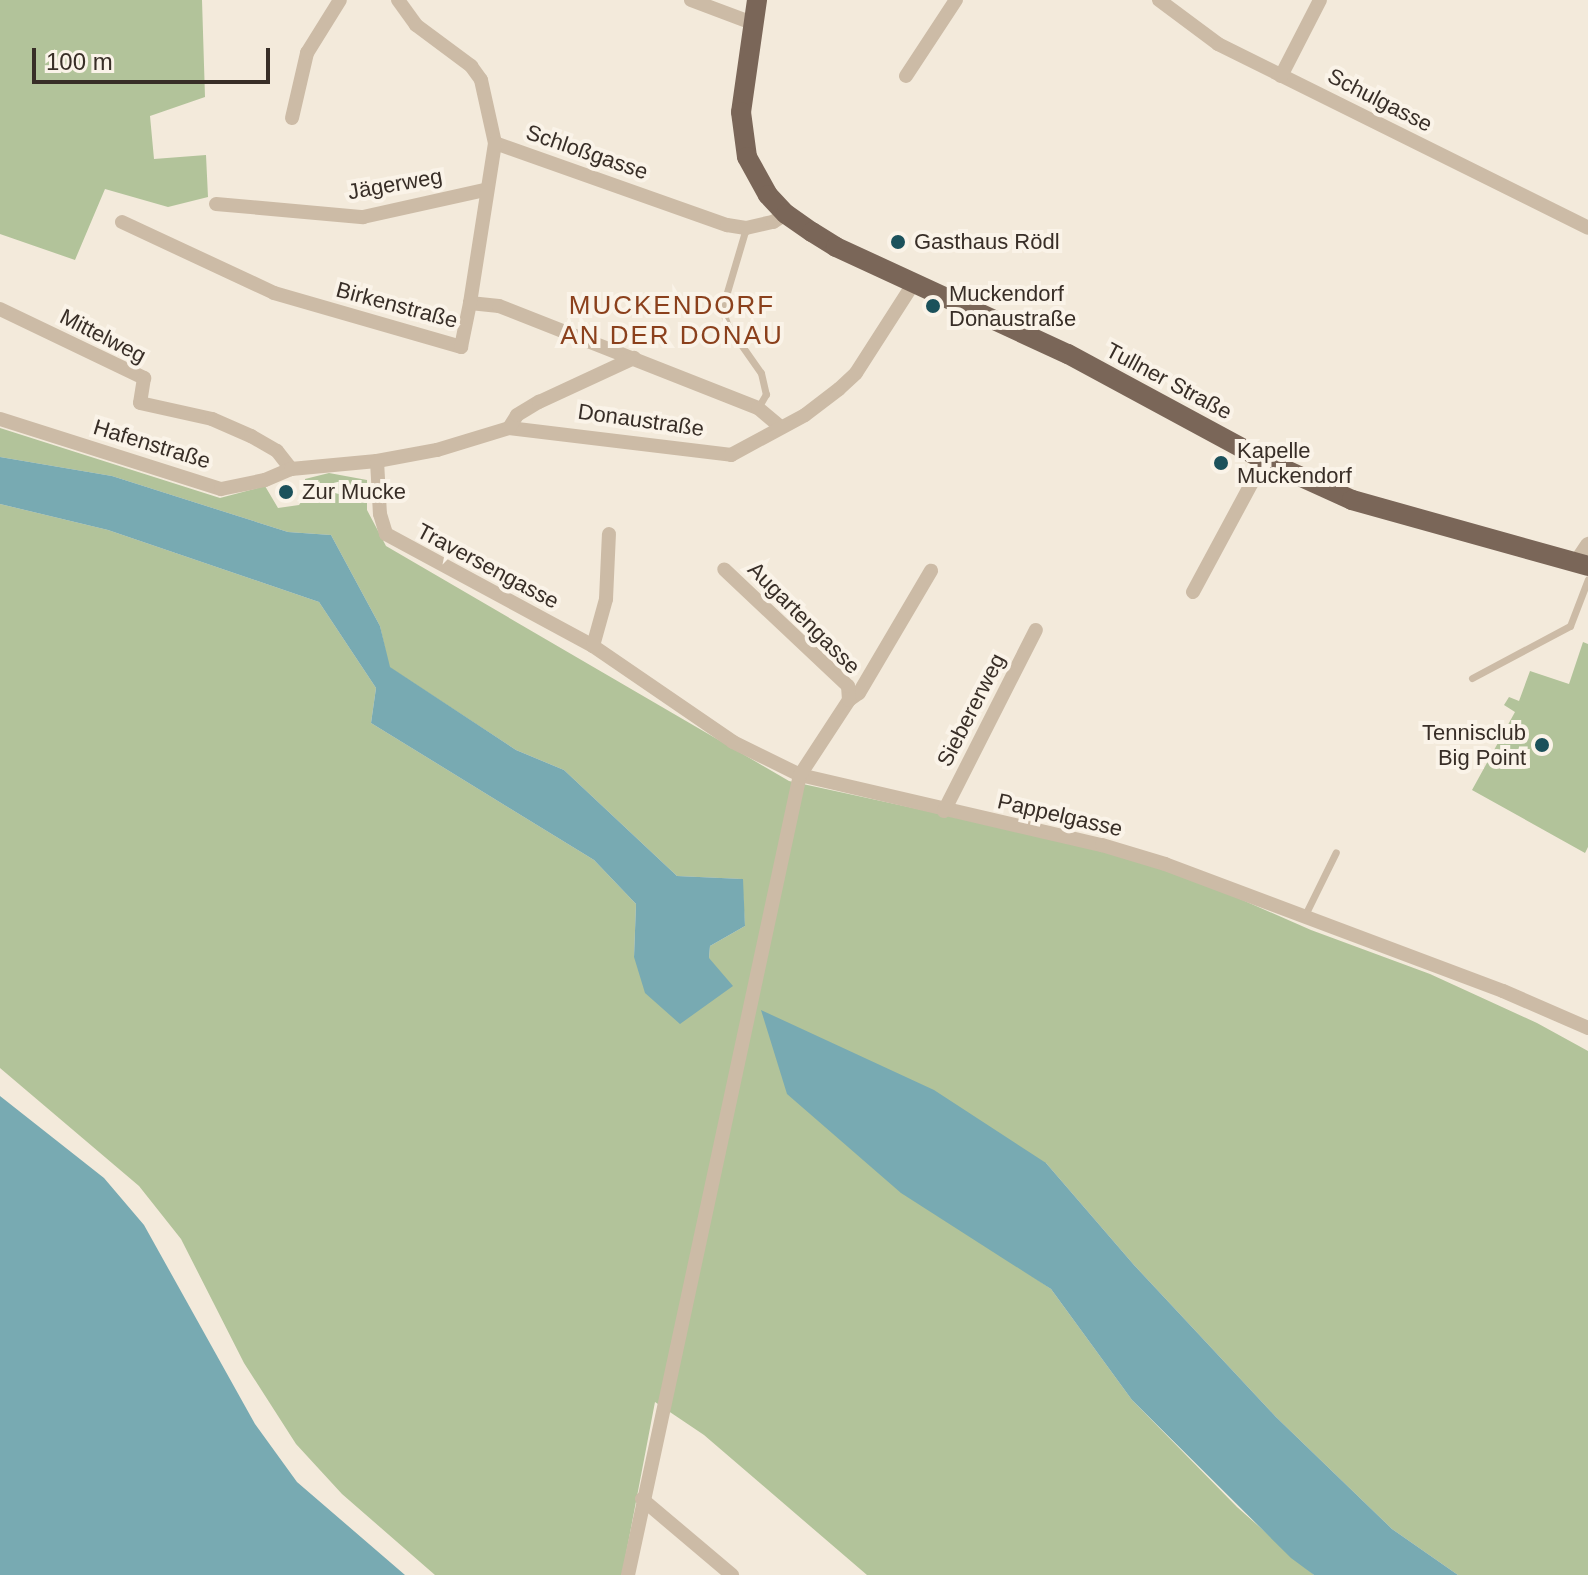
<!DOCTYPE html>
<html>
<head>
<meta charset="utf-8">
<style>
	body { margin:0 }
	#map { position:relative; width:1588px; height:1575px; overflow:hidden; background:#f3eadb; font-family:Arial,sans-serif }
	div>[style] { position:absolute }
	.green>* { inset:0; background:#b2c39a }
	.water>* { inset:0; background:#78aab2 }
	.service>* { height:7px; margin:-3.5px; padding:0 3.5px; transform-origin:3.5px; border-radius:3.5px; background:#ccbba6 }
	.minor>* { height:14px; margin:-7px; padding:0 7px; transform-origin:7px; border-radius:7px; background:#ccbba6 }
	.tertiary>* { height:16px; margin:-8px; padding:0 8px; transform-origin:8px; border-radius:8px; background:#ccbba6 }
	.primary>* { height:20px; margin:-10px; padding:0 10px; transform-origin:10px; border-radius:10px; background:#7a6658 }
	.dots>* { width:22px; height:22px; translate:-50% -50%; box-sizing:border-box; border:4px solid #faf3e8; border-radius:50% }
	span { translate:-50% -50%; white-space:nowrap; text-align:center; line-height:1.15; -webkit-text-stroke:8px #faf3e8; paint-order:stroke }
	.street-label { font-size:22px; color:#382e27 }
	.poi-label { font-size:22px; color:#382e27 }
	.left { translate:0 -50%; text-align:left }
	.right { translate:-100% -50%; text-align:right }
	.quarter-label { font-size:26px; color:#8b401c; letter-spacing:2px }
	.scale { position:absolute; left:32px; top:48px; width:238px; height:36px; box-sizing:border-box; border:4px solid #382e27; border-top:0; padding-left:10px; font-size:24px; line-height:28px; white-space:nowrap; color:#382e27; -webkit-text-stroke:6px #faf3e8; paint-order:stroke }
</style>
</head>
<body>
<div id="map">
	<div class="green">
		<div style="clip-path:polygon(0 0,202px 0,205px 97px,150px 116px,154px 159px,206px 155px,208px 197px,168px 207px,105px 189px,75px 260px,0 234px)"></div>
		<div style="clip-path:polygon(0 428px,220px 498px,265px 486px,278px 508px,299px 505px,304px 498px,305px 479px,329px 473px,367px 480px,367px 510px,386px 546px,789px 781px,1093px 847px,1206px 884px,1311px 930px,1430px 974px,1537px 1023px,1588px 1051px,1588px 1575px,1458px 1575px,1392px 1529px,1276px 1417px,1134px 1265px,1046px 1163px,988px 1246px,1051px 1289px,1132px 1400px,1237px 1507px,1314px 1575px,867px 1575px,704px 1435px,655px 1402px,622px 1575px,435px 1575px,342px 1494px,296px 1444px,244px 1363px,181px 1239px,139px 1186px,0 1068px,0 504px,108px 530px,319px 602px,376px 688px,371px 723px,594px 860px,636px 904px,634px 957px,709px 958px,710px 946px,745px 926px,742px 879px,677px 876px,564px 770px,516px 750px,389px 667px,380px 626px,331px 535px,288px 532px,112px 476px,0 457px)"></div>
		<div style="clip-path:polygon(1583px 642px,1588px 644px,1588px 847px,1585px 853px,1472px 790px,1515px 712px,1504px 705px,1509px 697px,1519px 701px,1530px 671px,1569px 684px)"></div>
	</div>
	<div class="water">
		<div style="clip-path:polygon(0 457px,112px 476px,288px 532px,331px 535px,380px 626px,390px 667px,516px 750px,564px 770px,677px 876px,743px 879px,745px 926px,710px 946px,709px 958px,733px 986px,680px 1024px,645px 993px,634px 957px,636px 904px,594px 860px,371px 723px,376px 688px,319px 602px,108px 530px,0 504px)"></div>
		<div style="clip-path:polygon(761px 1010px,934px 1090px,1046px 1163px,1134px 1265px,1276px 1417px,1392px 1529px,1458px 1575px,1314px 1575px,1291px 1558px,1132px 1400px,1051px 1289px,901px 1193px,787px 1094px)"></div>
		<div style="clip-path:polygon(0 1096px,104px 1178px,144px 1225px,255px 1424px,297px 1482px,405px 1575px,0 1575px)"></div>
	</div>
	<div class="service">
		<div style="left:746px;top:228px;width:84px;rotate:106.5deg"></div>
		<div style="left:722px;top:309px;width:18px;rotate:71deg"></div>
		<div style="left:728px;top:326px;width:57px;rotate:54.9deg"></div>
		<div style="left:761px;top:373px;width:22px;rotate:77deg"></div>
		<div style="left:766px;top:394px;width:16px;rotate:120deg"></div>
		<div style="left:1472px;top:678px;width:111px;rotate:-28deg"></div>
		<div style="left:1570px;top:626px;width:50px;rotate:-69deg"></div>
		<div style="left:1304px;top:917px;width:72px;rotate:-63.8deg"></div>
	</div>
	<div class="minor">
		<div style="left:398px;top:0;width:31px;rotate:54deg"></div>
		<div style="left:416px;top:25px;width:69px;rotate:36.7deg"></div>
		<div style="left:471px;top:66px;width:17px;rotate:54deg"></div>
		<div style="left:481px;top:80px;width:65px;rotate:77.5deg"></div>
		<div style="left:495px;top:143px;width:246px;rotate:19.5deg"></div>
		<div style="left:727px;top:225px;width:19px;rotate:9deg"></div>
		<div style="left:746px;top:228px;width:28px;rotate:-13deg"></div>
		<div style="left:773px;top:222px;width:15px;rotate:-32deg"></div>
		<div style="left:691px;top:0;width:68px;rotate:20.6deg"></div>
		<div style="left:1159px;top:0;width:74px;rotate:36.7deg"></div>
		<div style="left:1218px;top:44px;width:413px;rotate:26.4deg"></div>
		<div style="left:906px;top:76px;width:91px;rotate:-56.7deg"></div>
		<div style="left:1281px;top:76px;width:85px;rotate:-62.8deg"></div>
		<div style="left:292px;top:118px;width:67px;rotate:-77deg"></div>
		<div style="left:307px;top:53px;width:62px;rotate:-58.1deg"></div>
		<div style="left:216px;top:204px;width:148px;rotate:5.1deg"></div>
		<div style="left:363px;top:217px;width:125px;rotate:-12.5deg"></div>
		<div style="left:122px;top:222px;width:168px;rotate:25deg"></div>
		<div style="left:274px;top:293px;width:195px;rotate:16.1deg"></div>
		<div style="left:461px;top:347px;width:45px;rotate:-78.4deg"></div>
		<div style="left:470px;top:303px;width:29px;rotate:6deg"></div>
		<div style="left:499px;top:306px;width:278px;rotate:21.5deg"></div>
		<div style="left:758px;top:408px;width:30px;rotate:40deg"></div>
		<div style="left:470px;top:303px;width:162px;rotate:-81.1deg"></div>
		<div style="left:0;top:309px;width:160px;rotate:25.6deg"></div>
		<div style="left:144px;top:378px;width:25px;rotate:99deg"></div>
		<div style="left:140px;top:403px;width:74px;rotate:12.5deg"></div>
		<div style="left:212px;top:419px;width:43px;rotate:23.6deg"></div>
		<div style="left:251px;top:436px;width:30px;rotate:30deg"></div>
		<div style="left:277px;top:451px;width:23px;rotate:52deg"></div>
		<div style="left:0;top:419px;width:232px;rotate:17.6deg"></div>
		<div style="left:221px;top:489px;width:45px;rotate:-11.6deg"></div>
		<div style="left:265px;top:480px;width:28px;rotate:-23deg"></div>
		<div style="left:291px;top:469px;width:86px;rotate:-5.3deg"></div>
		<div style="left:377px;top:461px;width:61px;rotate:-10.4deg"></div>
		<div style="left:437px;top:450px;width:75px;rotate:-17deg"></div>
		<div style="left:509px;top:428px;width:224px;rotate:6.9deg"></div>
		<div style="left:731px;top:455px;width:84px;rotate:-28.4deg"></div>
		<div style="left:805px;top:415px;width:43px;rotate:-37.4deg"></div>
		<div style="left:839px;top:389px;width:23px;rotate:-43deg"></div>
		<div style="left:856px;top:373px;width:109px;rotate:-57.3deg"></div>
		<div style="left:509px;top:428px;width:15px;rotate:-58deg"></div>
		<div style="left:517px;top:415px;width:26px;rotate:-31deg"></div>
		<div style="left:539px;top:402px;width:105px;rotate:-24.9deg"></div>
		<div style="left:377px;top:461px;width:53px;rotate:86.8deg"></div>
		<div style="left:380px;top:514px;width:21px;rotate:73deg"></div>
		<div style="left:386px;top:534px;width:235px;rotate:28.4deg"></div>
		<div style="left:593px;top:646px;width:170px;rotate:34.4deg"></div>
		<div style="left:733px;top:742px;width:75px;rotate:26.2deg"></div>
		<div style="left:800px;top:775px;width:310px;rotate:13.1deg"></div>
		<div style="left:1102px;top:845px;width:66px;rotate:16.8deg"></div>
		<div style="left:1165px;top:864px;width:361px;rotate:20.6deg"></div>
		<div style="left:1503px;top:991px;width:93px;rotate:23.5deg"></div>
		<div style="left:1193px;top:592px;width:150px;rotate:-61.7deg"></div>
		<div style="left:593px;top:646px;width:49px;rotate:-74.5deg"></div>
		<div style="left:606px;top:599px;width:65px;rotate:-87.4deg"></div>
		<div style="left:849px;top:700px;width:12px;rotate:-35deg"></div>
		<div style="left:859px;top:693px;width:142px;rotate:-59.5deg"></div>
		<div style="left:944px;top:811px;width:203px;rotate:-63.1deg"></div>
		<div style="left:642px;top:1499px;width:118px;rotate:40.2deg"></div>
		<div style="left:628px;top:1575px;width:818px;rotate:-77.87deg"></div>
		<div style="left:800px;top:775px;width:90px;rotate:-56.8deg"></div>
		<div style="left:849px;top:700px;width:14px;rotate:-94deg"></div>
		<div style="left:848px;top:686px;width:170px;rotate:-136.7deg"></div>
	</div>
	<div class="tertiary">
		<div style="left:1576px;top:563px;width:22px;rotate:-56deg"></div>
	</div>
	<div class="primary">
		<div style="left:757px;top:0;width:113px;rotate:98.1deg"></div>
		<div style="left:741px;top:112px;width:45px;rotate:82.4deg"></div>
		<div style="left:747px;top:157px;width:43px;rotate:61.1deg"></div>
		<div style="left:768px;top:195px;width:26px;rotate:47deg"></div>
		<div style="left:786px;top:214px;width:32px;rotate:35deg"></div>
		<div style="left:812px;top:232px;width:28px;rotate:32deg"></div>
		<div style="left:836px;top:247px;width:255px;rotate:24.8deg"></div>
		<div style="left:1068px;top:354px;width:223px;rotate:28.4deg"></div>
		<div style="left:1264px;top:460px;width:97px;rotate:24.4deg"></div>
		<div style="left:1352px;top:500px;width:245px;rotate:15.6deg"></div>
	</div>
	<div class="dots">
		<div style="left:898px;top:242px;background:#1b515b"></div>
		<div style="left:933px;top:306px;background:#1b515b"></div>
		<div style="left:1221px;top:463px;background:#1b515b"></div>
		<div style="left:286px;top:492px;background:#1b515b"></div>
		<div style="left:1542px;top:745px;background:#1b515b"></div>
	</div>
	<div class="street-label">
		<span style="left:1380px;top:100px;rotate:27deg">Schulgasse</span>
		<span style="left:587px;top:152px;rotate:19deg">Schloßgasse</span>
		<span style="left:395px;top:184px;rotate:-10deg">Jägerweg</span>
		<span style="left:397px;top:305px;rotate:15deg">Birkenstraße</span>
		<span style="left:103px;top:336px;rotate:27deg">Mittelweg</span>
		<span style="left:1169px;top:381px;rotate:28deg">Tullner Straße</span>
		<span style="left:641px;top:420px;rotate:8deg">Donaustraße</span>
		<span style="left:152px;top:444px;rotate:17deg">Hafenstraße</span>
		<span style="left:488px;top:566px;rotate:28deg">Traversengasse</span>
		<span style="left:804px;top:618px;rotate:45deg">Augartengasse</span>
		<span style="left:971px;top:710px;rotate:-63deg">Siebererweg</span>
		<span style="left:1060px;top:815px;rotate:13deg">Pappelgasse</span>
	</div>
	<div class="poi-label">
		<span class="left" style="left:914px;top:242px">Gasthaus Rödl</span>
		<span class="left" style="left:949px;top:306px">Muckendorf<br>Donaustraße</span>
		<span class="left" style="left:1237px;top:463px">Kapelle<br>Muckendorf</span>
		<span class="left" style="left:302px;top:492px">Zur Mucke</span>
		<span class="right" style="left:1526px;top:745px">Tennisclub<br>Big Point</span>
	</div>
	<div class="quarter-label">
		<span style="left:672px;top:321px">MUCKENDORF<br>AN DER DONAU</span>
	</div>
	<div class="scale">100 m</div>
</div>
</body>
</html>
